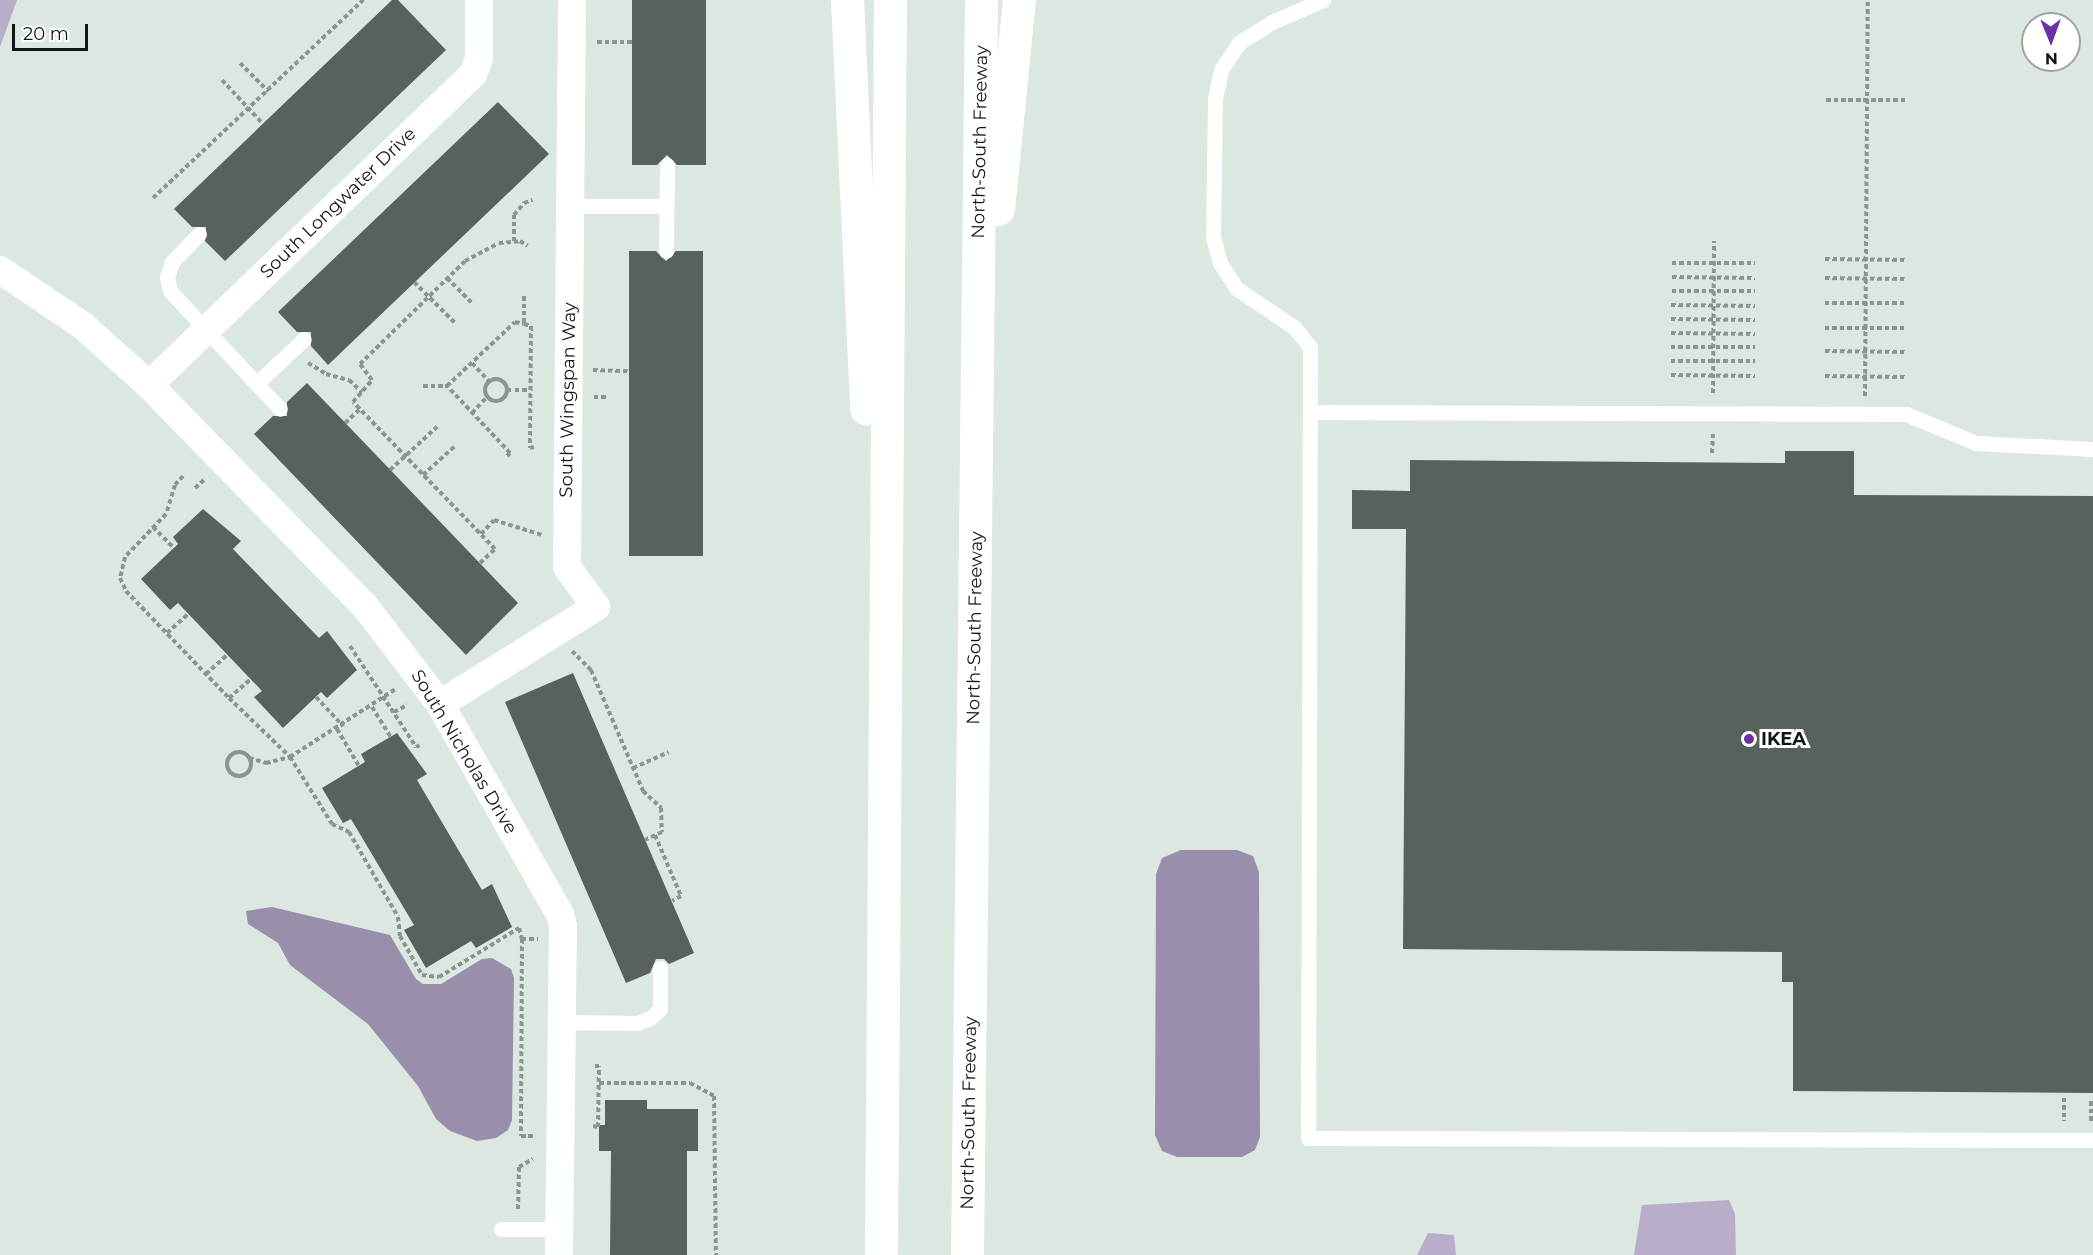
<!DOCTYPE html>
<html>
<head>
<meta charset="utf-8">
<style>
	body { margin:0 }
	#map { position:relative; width:2093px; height:1255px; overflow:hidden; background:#dae8e0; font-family:Montserrat,sans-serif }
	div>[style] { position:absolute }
	.green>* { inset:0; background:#b8aec9 }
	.water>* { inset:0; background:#998eab }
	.building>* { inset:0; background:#56625a }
	.path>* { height:4px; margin-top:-2px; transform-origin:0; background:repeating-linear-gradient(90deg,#8b958f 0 4.5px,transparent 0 7.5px) }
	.path>.ring { margin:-2px; padding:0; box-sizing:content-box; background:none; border:4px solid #8b958f; border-radius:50% }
	.lane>* { height:15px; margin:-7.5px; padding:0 7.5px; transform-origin:7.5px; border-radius:7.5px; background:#fff }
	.street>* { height:28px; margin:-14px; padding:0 14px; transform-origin:14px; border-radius:14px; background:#fff }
	.highway>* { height:33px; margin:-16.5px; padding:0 16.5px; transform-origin:16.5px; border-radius:16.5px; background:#fff }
	.dots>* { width:16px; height:16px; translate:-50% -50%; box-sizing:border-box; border:3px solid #fff; border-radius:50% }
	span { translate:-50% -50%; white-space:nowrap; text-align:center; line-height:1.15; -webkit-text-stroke:6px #fff; paint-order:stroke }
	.street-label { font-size:18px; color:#131714 }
	.poi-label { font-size:18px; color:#131714; font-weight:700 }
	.left { translate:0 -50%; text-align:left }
	.north { position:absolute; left:2021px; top:12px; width:60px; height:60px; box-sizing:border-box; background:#fff; border:2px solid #a1a2a1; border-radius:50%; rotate:179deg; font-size:16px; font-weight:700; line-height:24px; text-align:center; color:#131714 }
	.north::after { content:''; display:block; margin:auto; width:21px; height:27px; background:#6b30a6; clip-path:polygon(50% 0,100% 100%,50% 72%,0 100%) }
	.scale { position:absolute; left:12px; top:24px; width:76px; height:27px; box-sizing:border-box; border:3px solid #131714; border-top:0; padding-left:8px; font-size:18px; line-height:21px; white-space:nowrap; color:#131714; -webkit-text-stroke:4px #fff; paint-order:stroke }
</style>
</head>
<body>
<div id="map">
	<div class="green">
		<div style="clip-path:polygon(0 0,17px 0,0 47px)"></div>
		<div style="clip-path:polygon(1729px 1200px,1735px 1214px,1736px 1255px,1634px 1255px,1642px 1205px)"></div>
		<div style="clip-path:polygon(1428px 1233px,1454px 1235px,1456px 1255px,1417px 1255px)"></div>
	</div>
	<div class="water">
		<div style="clip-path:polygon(1181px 850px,1237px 850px,1253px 856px,1259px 872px,1260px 1137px,1255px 1150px,1242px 1157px,1177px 1157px,1162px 1151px,1155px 1135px,1156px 874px,1162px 858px)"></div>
		<div style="clip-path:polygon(272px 907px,390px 935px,416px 979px,423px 984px,441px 984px,482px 959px,492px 958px,511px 969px,514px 978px,512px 1120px,508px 1130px,496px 1138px,477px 1141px,450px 1131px,436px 1119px,418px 1086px,368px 1024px,290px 965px,278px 943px,248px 924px,246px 911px)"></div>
	</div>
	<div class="building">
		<div style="clip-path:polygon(392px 0,398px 0,446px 50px,225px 261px,205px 241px,206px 227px,192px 227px,174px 209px)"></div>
		<div style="clip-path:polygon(632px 0,706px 0,706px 165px,677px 165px,667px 155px,657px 165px,632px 165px)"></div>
		<div style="clip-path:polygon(498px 102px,549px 154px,328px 365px,311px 346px,311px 332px,297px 332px,278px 312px)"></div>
		<div style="clip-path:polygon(629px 251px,656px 251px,666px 261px,676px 251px,703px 251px,703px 556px,629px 556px)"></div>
		<div style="clip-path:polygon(307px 383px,518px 603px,466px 655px,254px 434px,273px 416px,287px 416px,287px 402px)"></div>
		<div style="clip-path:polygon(1785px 451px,1854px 451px,1854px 495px,2093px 496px,2093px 1093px,1793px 1091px,1793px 982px,1782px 982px,1782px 952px,1403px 949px,1406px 529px,1352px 529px,1352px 490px,1410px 491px,1410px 460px,1785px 463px)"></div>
		<div style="clip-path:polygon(203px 509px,241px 541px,233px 549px,319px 638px,327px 631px,357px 670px,327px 698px,321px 692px,283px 728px,254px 697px,262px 691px,178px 603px,170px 610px,141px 579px,178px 544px,173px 537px)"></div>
		<div style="clip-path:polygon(573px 673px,694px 953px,669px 964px,664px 959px,656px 959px,650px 973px,626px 983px,505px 702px)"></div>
		<div style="clip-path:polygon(397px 733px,427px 774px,417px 780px,482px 890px,492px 884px,512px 927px,476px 948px,471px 941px,426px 968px,404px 930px,414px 925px,351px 819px,343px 823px,322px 788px,365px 762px,361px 754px)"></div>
		<div style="clip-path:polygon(605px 1100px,647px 1100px,647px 1109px,698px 1109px,698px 1151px,687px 1151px,687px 1255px,610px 1255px,611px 1151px,599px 1151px,599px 1125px,605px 1125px)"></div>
	</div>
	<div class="path">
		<div style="left:597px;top:42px;width:35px"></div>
		<div style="left:240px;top:63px;width:40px;rotate:45deg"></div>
		<div style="left:222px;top:80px;width:60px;rotate:47deg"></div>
		<div style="left:1826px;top:100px;width:81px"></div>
		<div style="left:153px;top:198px;width:289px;rotate:-43.3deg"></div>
		<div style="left:514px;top:241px;width:26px;rotate:-90deg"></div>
		<div style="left:514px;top:215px;width:16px;rotate:-50deg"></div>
		<div style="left:524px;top:203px;width:9px;rotate:-21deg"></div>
		<div style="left:1825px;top:259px;width:81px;rotate:0.7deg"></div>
		<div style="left:1672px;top:263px;width:83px"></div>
		<div style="left:1672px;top:277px;width:83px;rotate:0.7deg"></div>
		<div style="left:447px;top:278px;width:37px;rotate:45deg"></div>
		<div style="left:1825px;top:278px;width:81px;rotate:0.7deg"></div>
		<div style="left:414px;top:282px;width:58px;rotate:45deg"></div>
		<div style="left:1672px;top:291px;width:83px"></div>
		<div style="left:524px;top:296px;width:28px;rotate:90deg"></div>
		<div style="left:524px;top:324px;width:7px;rotate:16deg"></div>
		<div style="left:531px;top:326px;width:122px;rotate:90.5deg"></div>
		<div style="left:530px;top:448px;width:4px;rotate:-14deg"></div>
		<div style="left:1825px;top:303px;width:81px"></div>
		<div style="left:1671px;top:305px;width:84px;rotate:0.7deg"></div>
		<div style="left:1671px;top:319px;width:84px;rotate:0.7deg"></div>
		<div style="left:1825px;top:328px;width:81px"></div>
		<div style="left:1671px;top:333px;width:84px;rotate:0.7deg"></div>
		<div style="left:1671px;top:347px;width:84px"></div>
		<div style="left:1825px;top:351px;width:81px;rotate:0.7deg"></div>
		<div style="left:1671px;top:361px;width:84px"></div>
		<div style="left:308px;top:363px;width:21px;rotate:31deg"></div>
		<div style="left:326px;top:374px;width:24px;rotate:15deg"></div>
		<div style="left:349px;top:380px;width:18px;rotate:43deg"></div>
		<div style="left:472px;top:363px;width:25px;rotate:47deg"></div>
		<div style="left:593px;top:370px;width:35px;rotate:2deg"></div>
		<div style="left:1671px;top:375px;width:84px;rotate:0.7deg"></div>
		<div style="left:1825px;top:376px;width:81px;rotate:0.7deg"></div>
		<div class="ring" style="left:485px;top:379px;width:18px;height:18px"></div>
		<div style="left:423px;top:386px;width:24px"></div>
		<div style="left:507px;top:390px;width:23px"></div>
		<div style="left:1713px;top:393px;width:152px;rotate:-89.6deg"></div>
		<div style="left:1865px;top:396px;width:396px;rotate:-89.6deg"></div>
		<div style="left:594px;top:397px;width:14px"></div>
		<div style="left:472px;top:413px;width:22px;rotate:-47deg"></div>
		<div style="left:345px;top:423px;width:21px;rotate:-43deg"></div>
		<div style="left:1712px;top:453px;width:19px;rotate:-87deg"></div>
		<div style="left:507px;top:456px;width:4px;rotate:-45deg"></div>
		<div style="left:510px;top:453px;width:92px;rotate:-133.2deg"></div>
		<div style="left:447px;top:386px;width:93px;rotate:-43.3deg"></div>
		<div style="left:515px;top:322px;width:9px;rotate:13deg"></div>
		<div style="left:390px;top:470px;width:64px;rotate:-42.5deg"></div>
		<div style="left:423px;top:475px;width:43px;rotate:-42.2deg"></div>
		<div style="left:183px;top:476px;width:12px;rotate:132deg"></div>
		<div style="left:175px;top:485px;width:30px;rotate:107deg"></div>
		<div style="left:166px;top:514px;width:59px;rotate:133.6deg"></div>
		<div style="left:125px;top:557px;width:22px;rotate:103deg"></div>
		<div style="left:120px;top:578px;width:14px;rotate:65deg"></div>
		<div style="left:126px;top:591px;width:149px;rotate:46.1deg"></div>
		<div style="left:229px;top:698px;width:85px;rotate:44deg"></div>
		<div style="left:290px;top:757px;width:127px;rotate:-32.8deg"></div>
		<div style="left:195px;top:488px;width:15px;rotate:-42deg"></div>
		<div style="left:153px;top:527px;width:30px;rotate:45deg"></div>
		<div style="left:481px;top:534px;width:19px;rotate:-47deg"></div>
		<div style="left:494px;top:520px;width:50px;rotate:17.4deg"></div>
		<div style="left:480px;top:563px;width:21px;rotate:-43deg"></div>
		<div style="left:495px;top:549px;width:204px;rotate:-134deg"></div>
		<div style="left:353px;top:402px;width:29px;rotate:-49deg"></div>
		<div style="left:372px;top:380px;width:20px;rotate:-127deg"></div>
		<div style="left:360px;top:364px;width:147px;rotate:-44.4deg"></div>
		<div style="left:465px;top:261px;width:38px;rotate:-28deg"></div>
		<div style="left:499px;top:243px;width:21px;rotate:-5deg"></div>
		<div style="left:520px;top:241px;width:9px;rotate:32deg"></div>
		<div style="left:167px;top:633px;width:28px;rotate:-42deg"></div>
		<div style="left:350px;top:646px;width:121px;rotate:56.8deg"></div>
		<div style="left:416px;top:747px;width:4px;rotate:-27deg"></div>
		<div style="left:572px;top:651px;width:27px;rotate:45deg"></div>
		<div style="left:591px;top:670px;width:132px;rotate:66.7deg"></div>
		<div style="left:643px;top:791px;width:25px;rotate:43deg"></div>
		<div style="left:661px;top:808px;width:24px;rotate:88deg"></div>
		<div style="left:662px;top:832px;width:19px;rotate:155deg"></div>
		<div style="left:206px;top:674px;width:28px;rotate:-42deg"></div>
		<div style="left:316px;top:697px;width:40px;rotate:47deg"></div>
		<div style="left:229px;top:698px;width:29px;rotate:-41deg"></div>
		<div style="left:372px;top:707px;width:36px;rotate:58deg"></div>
		<div style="left:394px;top:712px;width:15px;rotate:-28deg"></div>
		<div style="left:337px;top:729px;width:43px;rotate:59.3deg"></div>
		<div class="ring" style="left:227px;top:752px;width:20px;height:20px"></div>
		<div style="left:249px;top:758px;width:18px;rotate:16deg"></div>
		<div style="left:266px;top:763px;width:25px;rotate:-14deg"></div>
		<div style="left:290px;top:757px;width:79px;rotate:57.9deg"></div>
		<div style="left:332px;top:824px;width:19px;rotate:25deg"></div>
		<div style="left:349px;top:832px;width:98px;rotate:60deg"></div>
		<div style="left:398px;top:917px;width:19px;rotate:84deg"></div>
		<div style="left:400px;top:936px;width:45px;rotate:60.6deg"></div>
		<div style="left:422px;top:975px;width:17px;rotate:7deg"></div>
		<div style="left:439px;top:977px;width:94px;rotate:-31.5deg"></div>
		<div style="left:519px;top:928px;width:11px;rotate:75deg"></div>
		<div style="left:522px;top:939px;width:197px;rotate:90.3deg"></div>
		<div style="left:521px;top:1136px;width:15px"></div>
		<div style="left:633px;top:768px;width:39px;rotate:-24deg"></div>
		<div style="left:655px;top:835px;width:66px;rotate:66.9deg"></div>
		<div style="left:681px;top:896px;width:10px;rotate:151deg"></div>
		<div style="left:522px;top:939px;width:16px"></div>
		<div style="left:599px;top:1083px;width:91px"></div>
		<div style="left:690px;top:1083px;width:27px;rotate:28deg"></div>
		<div style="left:714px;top:1096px;width:159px;rotate:89.3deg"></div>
		<div style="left:2064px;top:1098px;width:23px;rotate:90deg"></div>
		<div style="left:2091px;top:1121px;width:23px;rotate:-90deg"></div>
		<div style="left:593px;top:1126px;width:5px;rotate:11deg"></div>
		<div style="left:598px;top:1127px;width:61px;rotate:-89.1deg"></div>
		<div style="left:599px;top:1066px;width:4px;rotate:180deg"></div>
		<div style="left:518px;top:1209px;width:42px;rotate:-88.6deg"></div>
		<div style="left:519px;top:1167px;width:16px;rotate:-30deg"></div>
	</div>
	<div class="lane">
		<div style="left:1323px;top:0;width:56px;rotate:156.7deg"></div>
		<div style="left:1272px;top:22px;width:39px;rotate:148deg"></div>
		<div style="left:1239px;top:43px;width:32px;rotate:124deg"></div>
		<div style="left:1221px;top:70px;width:29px;rotate:102deg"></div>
		<div style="left:1215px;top:98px;width:139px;rotate:90.8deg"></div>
		<div style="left:1213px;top:237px;width:27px;rotate:75deg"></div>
		<div style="left:1220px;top:263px;width:30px;rotate:57deg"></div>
		<div style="left:1236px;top:288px;width:71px;rotate:34.1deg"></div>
		<div style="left:1295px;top:328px;width:24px;rotate:52deg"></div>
		<div style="left:1310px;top:347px;width:791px;rotate:90.14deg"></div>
		<div style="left:1308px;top:1138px;width:785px;rotate:0.15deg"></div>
		<div style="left:571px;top:206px;width:95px"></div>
		<div style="left:199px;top:234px;width:39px;rotate:134deg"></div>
		<div style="left:172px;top:262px;width:16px;rotate:108deg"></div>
		<div style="left:167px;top:277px;width:14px;rotate:78deg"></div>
		<div style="left:170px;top:291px;width:161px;rotate:47deg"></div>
		<div style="left:666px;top:251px;width:86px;rotate:-89.3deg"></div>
		<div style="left:257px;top:383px;width:64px;rotate:-43.1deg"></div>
		<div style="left:1310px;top:412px;width:596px;rotate:0.19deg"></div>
		<div style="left:1906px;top:414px;width:76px;rotate:22.5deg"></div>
		<div style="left:1976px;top:443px;width:117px;rotate:2.9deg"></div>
		<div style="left:562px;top:1022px;width:75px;rotate:0.8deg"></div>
		<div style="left:637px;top:1023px;width:14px;rotate:-21deg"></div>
		<div style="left:650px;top:1018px;width:13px;rotate:-42deg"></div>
		<div style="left:660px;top:1009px;width:41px;rotate:-90deg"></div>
		<div style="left:501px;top:1229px;width:58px"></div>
	</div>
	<div class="street">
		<div style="left:0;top:270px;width:99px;rotate:33.9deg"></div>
		<div style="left:82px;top:325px;width:90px;rotate:41.8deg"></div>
		<div style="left:149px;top:385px;width:308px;rotate:45.7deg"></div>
		<div style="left:364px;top:605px;width:125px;rotate:52.5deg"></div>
		<div style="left:440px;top:704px;width:242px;rotate:60.3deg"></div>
		<div style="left:560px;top:914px;width:12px;rotate:76deg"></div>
		<div style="left:563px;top:926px;width:329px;rotate:90.7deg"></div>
		<div style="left:149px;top:385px;width:449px;rotate:-43.8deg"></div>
		<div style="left:473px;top:74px;width:17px;rotate:-69deg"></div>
		<div style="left:479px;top:58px;width:58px;rotate:-90deg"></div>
		<div style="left:440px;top:704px;width:184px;rotate:-31.9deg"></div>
		<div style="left:596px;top:607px;width:49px;rotate:-125.9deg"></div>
		<div style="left:567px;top:567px;width:567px;rotate:-89.49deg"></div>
	</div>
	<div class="highway">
		<div style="left:847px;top:0;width:409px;rotate:87.3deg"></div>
		<div style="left:998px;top:209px;width:210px;rotate:-84.3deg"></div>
		<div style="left:881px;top:1255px;width:1255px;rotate:-89.59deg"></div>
		<div style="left:967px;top:1255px;width:1255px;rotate:-89.36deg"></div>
	</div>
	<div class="dots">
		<div style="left:1749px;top:739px;background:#6b30a6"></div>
	</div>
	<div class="street-label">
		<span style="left:980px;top:142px;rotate:-89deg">North-South Freeway</span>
		<span style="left:338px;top:203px;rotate:-44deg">South Longwater Drive</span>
		<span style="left:568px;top:400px;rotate:-89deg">South Wingspan Way</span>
		<span style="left:975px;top:628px;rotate:-89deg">North-South Freeway</span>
		<span style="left:464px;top:752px;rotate:59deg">South Nicholas Drive</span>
		<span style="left:969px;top:1113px;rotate:-89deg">North-South Freeway</span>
	</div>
	<div class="poi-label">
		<span class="left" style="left:1761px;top:739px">IKEA</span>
	</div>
	<div class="north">N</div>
	<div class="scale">20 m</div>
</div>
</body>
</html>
